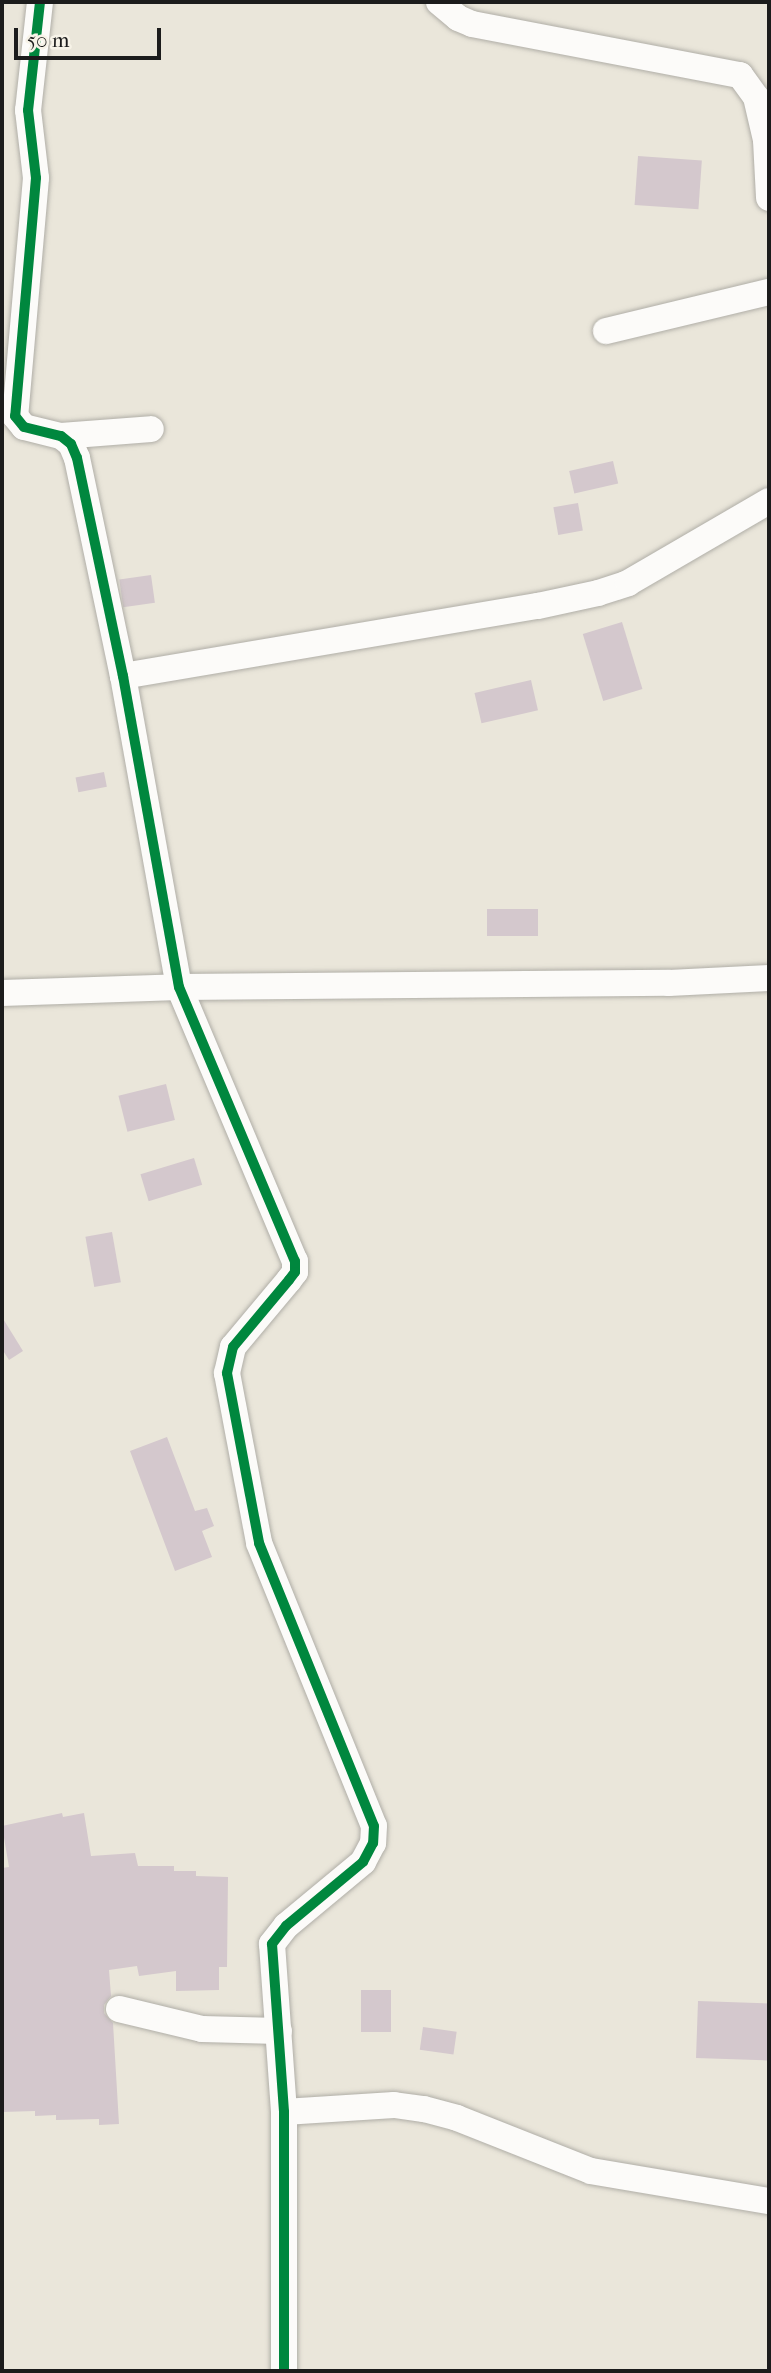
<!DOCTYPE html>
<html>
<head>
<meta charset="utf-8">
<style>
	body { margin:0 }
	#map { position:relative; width:771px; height:2373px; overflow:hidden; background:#eae6da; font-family:"IM FELL French Canon",serif }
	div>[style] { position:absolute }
	.building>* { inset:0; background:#d4c8cd; transform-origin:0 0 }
	.roads { filter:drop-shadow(0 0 2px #b0aea7) drop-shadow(0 0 2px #b0aea7) }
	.minor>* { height:26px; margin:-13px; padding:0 13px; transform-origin:13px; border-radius:13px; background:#fcfbf9 }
	.cycleway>* { height:10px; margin:-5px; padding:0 5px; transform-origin:5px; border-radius:5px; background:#00873e }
	span { translate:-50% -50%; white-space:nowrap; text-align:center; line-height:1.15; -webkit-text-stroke:5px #f7f3e8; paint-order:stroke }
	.frame { position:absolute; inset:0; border:4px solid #1c1c1c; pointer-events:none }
	.scale { position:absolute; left:14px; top:28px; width:147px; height:32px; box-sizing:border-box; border:4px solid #1c1c1c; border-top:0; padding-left:9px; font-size:21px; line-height:24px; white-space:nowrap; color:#1c1c1c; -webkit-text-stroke:5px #f7f3e8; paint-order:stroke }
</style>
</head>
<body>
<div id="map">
	<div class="building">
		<div style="left:638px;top:156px;width:64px;height:49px;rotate:4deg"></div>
		<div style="left:613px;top:461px;width:23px;height:45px;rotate:77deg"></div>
		<div style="left:578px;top:503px;width:28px;height:25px;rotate:80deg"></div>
		<div style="left:151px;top:575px;width:28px;height:32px;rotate:82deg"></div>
		<div style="left:622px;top:622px;width:70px;height:41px;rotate:73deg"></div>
		<div style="left:531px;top:680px;width:31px;height:58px;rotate:77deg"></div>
		<div style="left:104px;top:772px;width:15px;height:29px;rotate:79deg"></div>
		<div style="left:487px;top:909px;width:51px;height:27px"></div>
		<div style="left:166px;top:1084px;width:37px;height:49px;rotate:76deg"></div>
		<div style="left:194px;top:1158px;width:28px;height:56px;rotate:73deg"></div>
		<div style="left:112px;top:1232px;width:51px;height:27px;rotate:80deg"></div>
		<div style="clip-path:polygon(2px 1317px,23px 1351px,9px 1360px,2px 1349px)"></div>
		<div style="clip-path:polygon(167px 1437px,195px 1511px,207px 1508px,214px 1526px,202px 1531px,212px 1557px,175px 1571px,130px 1451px)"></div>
		<div style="clip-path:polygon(62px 1813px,63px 1817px,84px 1813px,91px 1856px,135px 1853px,138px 1866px,174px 1866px,174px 1871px,196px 1871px,196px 1876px,228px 1877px,227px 1967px,219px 1967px,219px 1990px,176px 1991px,176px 1971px,139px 1976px,137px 1966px,109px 1970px,111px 1996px,104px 2005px,104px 2013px,113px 2023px,119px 2124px,99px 2125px,99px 2119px,56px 2120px,56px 2115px,35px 2116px,35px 2111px,2px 2112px,2px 1868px,9px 1867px,2px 1826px)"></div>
		<div style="left:361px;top:1990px;width:30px;height:42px"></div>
		<div style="left:698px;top:2001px;width:71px;height:57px;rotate:2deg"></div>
		<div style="left:423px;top:2027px;width:34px;height:23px;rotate:8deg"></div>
	</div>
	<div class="roads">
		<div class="minor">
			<div style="left:40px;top:2px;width:109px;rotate:96.3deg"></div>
			<div style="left:28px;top:110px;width:68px;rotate:83.3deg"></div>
			<div style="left:36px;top:178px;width:239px;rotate:95deg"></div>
			<div style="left:15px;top:416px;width:14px;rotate:51deg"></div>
			<div style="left:24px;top:427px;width:38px;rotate:14deg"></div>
			<div style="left:61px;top:436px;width:13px;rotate:39deg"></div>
			<div style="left:71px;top:444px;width:15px;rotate:67deg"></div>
			<div style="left:77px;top:458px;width:223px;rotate:78.1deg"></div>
			<div style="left:123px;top:676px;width:316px;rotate:79.8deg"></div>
			<div style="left:179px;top:987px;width:298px;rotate:67.1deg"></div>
			<div style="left:295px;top:1261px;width:11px;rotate:90deg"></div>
			<div style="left:295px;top:1272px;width:10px;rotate:127deg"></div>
			<div style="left:289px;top:1280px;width:87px;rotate:129.9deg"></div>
			<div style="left:233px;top:1347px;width:27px;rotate:103deg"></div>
			<div style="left:227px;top:1373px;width:173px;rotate:79.3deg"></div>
			<div style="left:259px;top:1543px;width:305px;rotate:67.9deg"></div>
			<div style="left:374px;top:1826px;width:17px;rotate:93deg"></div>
			<div style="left:373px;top:1843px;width:21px;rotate:118deg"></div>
			<div style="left:363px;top:1862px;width:100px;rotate:140.3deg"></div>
			<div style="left:286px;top:1926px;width:23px;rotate:128deg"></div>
			<div style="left:272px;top:1944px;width:168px;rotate:85.9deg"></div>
			<div style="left:284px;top:2112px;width:259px;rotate:90deg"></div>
			<div style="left:439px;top:2px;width:25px;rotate:40deg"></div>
			<div style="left:458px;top:18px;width:15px;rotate:23deg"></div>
			<div style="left:472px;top:24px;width:273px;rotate:10.8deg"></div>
			<div style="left:740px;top:75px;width:27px;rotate:54deg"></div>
			<div style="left:756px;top:97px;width:44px;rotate:76.9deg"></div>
			<div style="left:766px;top:140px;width:58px;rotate:87deg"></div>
			<div style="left:606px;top:331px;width:168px;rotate:-13.5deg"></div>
			<div style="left:61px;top:436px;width:90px;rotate:-4.4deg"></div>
			<div style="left:123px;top:676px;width:421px;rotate:-9.6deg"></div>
			<div style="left:538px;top:606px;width:61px;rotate:-12.2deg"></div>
			<div style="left:598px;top:593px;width:32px;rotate:-18deg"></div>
			<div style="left:628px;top:583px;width:163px;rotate:-30.2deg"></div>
			<div style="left:2px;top:993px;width:177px;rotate:-1.9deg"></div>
			<div style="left:179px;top:987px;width:490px;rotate:-0.5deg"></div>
			<div style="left:669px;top:983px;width:100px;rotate:-2.9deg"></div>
			<div style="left:119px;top:2009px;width:85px;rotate:13.5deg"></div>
			<div style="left:202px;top:2029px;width:77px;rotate:1.5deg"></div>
			<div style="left:284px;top:2112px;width:110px;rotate:-3.6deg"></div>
			<div style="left:394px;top:2105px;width:30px;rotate:8deg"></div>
			<div style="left:424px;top:2109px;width:34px;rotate:15deg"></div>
			<div style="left:457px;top:2118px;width:144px;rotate:21.6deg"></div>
			<div style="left:591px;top:2171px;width:181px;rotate:9.6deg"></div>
		</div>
	</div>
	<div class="cycleway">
		<div style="left:40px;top:2px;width:109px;rotate:96.3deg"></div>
		<div style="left:28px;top:110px;width:68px;rotate:83.3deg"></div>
		<div style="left:36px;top:178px;width:239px;rotate:95deg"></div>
		<div style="left:15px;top:416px;width:14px;rotate:51deg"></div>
		<div style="left:24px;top:427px;width:38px;rotate:14deg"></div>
		<div style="left:61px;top:436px;width:13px;rotate:39deg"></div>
		<div style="left:71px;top:444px;width:15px;rotate:67deg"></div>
		<div style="left:77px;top:458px;width:223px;rotate:78.1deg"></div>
		<div style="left:123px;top:676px;width:316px;rotate:79.8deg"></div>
		<div style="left:179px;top:987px;width:298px;rotate:67.1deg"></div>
		<div style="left:295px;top:1261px;width:11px;rotate:90deg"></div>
		<div style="left:295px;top:1272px;width:10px;rotate:127deg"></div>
		<div style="left:289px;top:1280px;width:87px;rotate:129.9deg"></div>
		<div style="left:233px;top:1347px;width:27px;rotate:103deg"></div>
		<div style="left:227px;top:1373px;width:173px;rotate:79.3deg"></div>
		<div style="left:259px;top:1543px;width:305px;rotate:67.9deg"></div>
		<div style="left:374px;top:1826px;width:17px;rotate:93deg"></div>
		<div style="left:373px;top:1843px;width:21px;rotate:118deg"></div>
		<div style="left:363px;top:1862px;width:100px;rotate:140.3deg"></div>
		<div style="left:286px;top:1926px;width:23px;rotate:128deg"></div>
		<div style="left:272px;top:1944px;width:168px;rotate:85.9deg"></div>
		<div style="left:284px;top:2112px;width:259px;rotate:90deg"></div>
	</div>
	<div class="frame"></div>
	<div class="scale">50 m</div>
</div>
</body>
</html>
